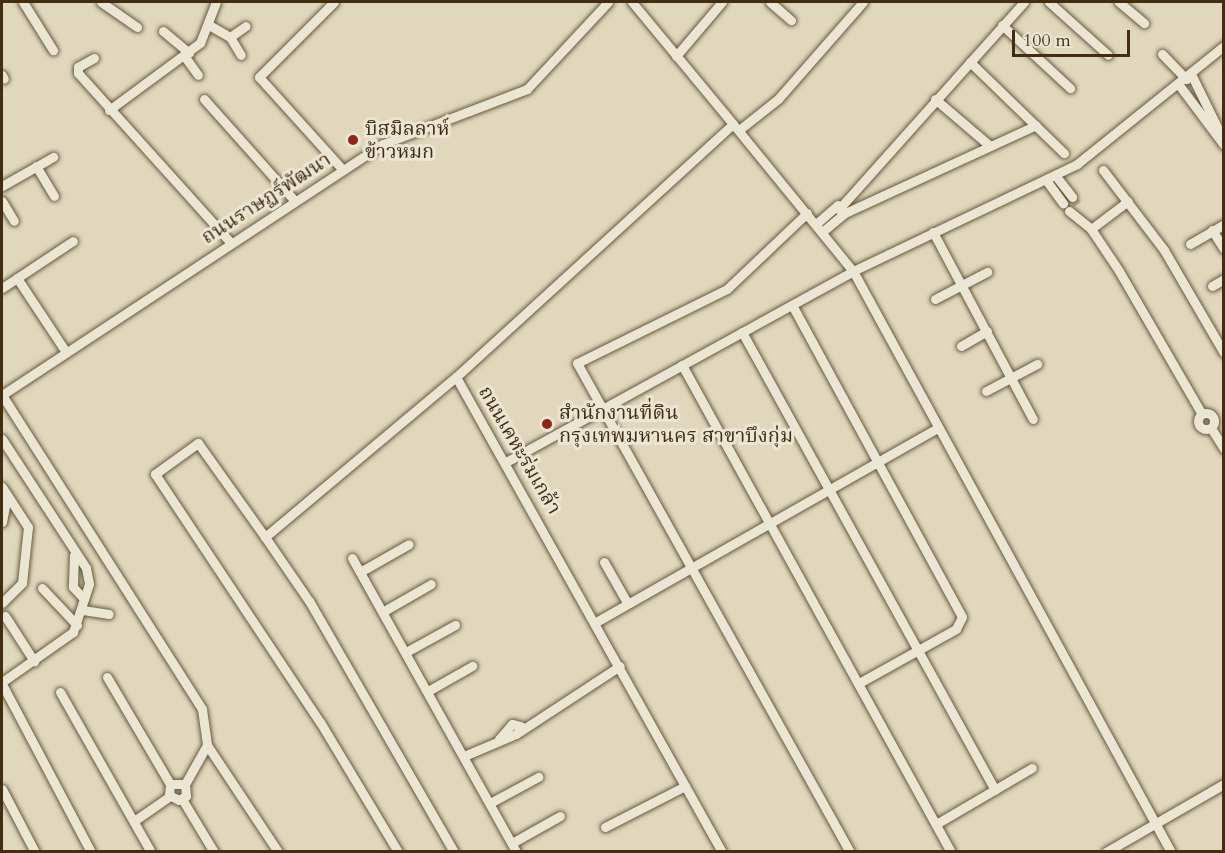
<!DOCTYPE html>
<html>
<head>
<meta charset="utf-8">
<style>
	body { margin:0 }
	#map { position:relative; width:1225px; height:853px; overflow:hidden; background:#e0d7bd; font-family:Cardo,"Noto Serif Thai",serif }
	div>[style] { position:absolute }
	.minor-tunnel>* { height:9px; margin-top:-4.5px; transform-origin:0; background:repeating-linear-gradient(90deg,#c0b59b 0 9px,transparent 0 13.5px) }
	.roads { filter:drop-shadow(0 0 2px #6a583c) drop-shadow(0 0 2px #6a583c) }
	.minor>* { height:9px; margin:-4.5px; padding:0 4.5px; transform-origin:4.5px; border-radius:4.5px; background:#ebe5d4 }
	.minor>.ring { margin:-4.5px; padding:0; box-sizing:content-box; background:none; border:9px solid #ebe5d4; border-radius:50% }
	.dots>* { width:16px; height:16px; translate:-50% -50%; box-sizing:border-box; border:3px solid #ebe5d4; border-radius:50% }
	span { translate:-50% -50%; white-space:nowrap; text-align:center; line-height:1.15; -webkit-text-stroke:6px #ebe5d4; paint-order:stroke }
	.poi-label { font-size:20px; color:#422d11 }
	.left { translate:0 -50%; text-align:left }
	.street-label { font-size:20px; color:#422d11 }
	.frame { position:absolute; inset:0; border:3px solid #422d11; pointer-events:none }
	.scale { position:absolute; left:1012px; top:30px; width:118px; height:27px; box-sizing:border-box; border:3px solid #422d11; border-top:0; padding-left:8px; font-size:18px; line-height:21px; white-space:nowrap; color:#422d11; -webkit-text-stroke:4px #ebe5d4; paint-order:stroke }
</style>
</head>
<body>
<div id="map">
	<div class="minor-tunnel">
		<div style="left:1072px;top:197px;width:10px;rotate:53deg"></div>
	</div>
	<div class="roads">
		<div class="minor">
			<div style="left:23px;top:2px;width:57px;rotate:58deg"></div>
			<div style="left:101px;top:2px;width:44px;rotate:34.8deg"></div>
			<div style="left:334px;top:2px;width:106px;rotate:135deg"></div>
			<div style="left:259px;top:77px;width:124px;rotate:47.9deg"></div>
			<div style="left:632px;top:2px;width:158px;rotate:50.4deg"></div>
			<div style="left:733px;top:124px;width:375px;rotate:137.6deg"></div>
			<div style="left:456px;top:377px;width:544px;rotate:60.75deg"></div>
			<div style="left:770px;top:2px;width:28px;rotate:41deg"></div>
			<div style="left:1024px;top:2px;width:278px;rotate:131.8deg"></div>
			<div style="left:839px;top:209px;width:7px;rotate:34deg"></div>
			<div style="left:845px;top:213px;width:210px;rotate:-24.7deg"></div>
			<div style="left:1049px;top:2px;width:79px;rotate:41.9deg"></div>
			<div style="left:1119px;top:2px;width:33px;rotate:40deg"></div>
			<div style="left:209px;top:25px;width:24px;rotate:30deg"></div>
			<div style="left:230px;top:37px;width:19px;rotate:-35deg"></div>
			<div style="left:1002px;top:25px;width:93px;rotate:42.8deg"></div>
			<div style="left:163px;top:31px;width:34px;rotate:40deg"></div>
			<div style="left:230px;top:37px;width:21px;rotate:59deg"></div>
			<div style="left:1162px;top:54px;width:35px;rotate:46deg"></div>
			<div style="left:676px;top:56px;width:71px;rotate:-49.6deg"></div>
			<div style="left:185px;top:57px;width:22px;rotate:54deg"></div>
			<div style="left:94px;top:58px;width:18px;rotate:151deg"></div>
			<div style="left:78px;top:67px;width:6px;rotate:90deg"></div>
			<div style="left:78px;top:73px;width:227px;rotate:48deg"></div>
			<div style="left:970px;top:62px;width:131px;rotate:44.1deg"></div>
			<div style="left:1191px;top:74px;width:75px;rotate:63.8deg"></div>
			<div style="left:2px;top:75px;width:4px;rotate:63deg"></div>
			<div style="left:1179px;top:85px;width:75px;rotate:53.1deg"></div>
			<div style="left:204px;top:99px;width:135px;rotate:48.3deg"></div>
			<div style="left:935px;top:99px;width:72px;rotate:40.5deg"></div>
			<div style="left:109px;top:110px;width:113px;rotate:-36.4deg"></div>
			<div style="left:200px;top:43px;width:44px;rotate:-68.7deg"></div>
			<div style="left:733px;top:124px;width:190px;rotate:50.8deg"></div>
			<div style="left:853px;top:271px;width:662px;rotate:61.31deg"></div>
			<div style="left:739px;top:130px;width:50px;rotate:-38.5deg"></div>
			<div style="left:778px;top:99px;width:129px;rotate:-48.8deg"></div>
			<div style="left:36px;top:166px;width:35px;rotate:59deg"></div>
			<div style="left:1103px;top:170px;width:101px;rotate:52.7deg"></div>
			<div style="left:1164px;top:250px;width:119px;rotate:59.8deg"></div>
			<div style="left:1055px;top:175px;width:28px;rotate:52deg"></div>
			<div style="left:1046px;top:180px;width:29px;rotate:54deg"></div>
			<div style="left:2px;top:186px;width:59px;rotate:-29.6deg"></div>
			<div style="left:2px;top:201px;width:23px;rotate:59deg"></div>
			<div style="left:1069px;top:211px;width:28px;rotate:39deg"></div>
			<div style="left:1091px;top:229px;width:50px;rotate:56.3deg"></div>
			<div style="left:1119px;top:271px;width:165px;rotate:59.9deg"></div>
			<div style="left:807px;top:213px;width:110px;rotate:136.5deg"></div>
			<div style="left:727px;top:289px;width:167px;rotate:153.7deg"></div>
			<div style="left:577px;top:363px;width:560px;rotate:60.83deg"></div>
			<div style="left:816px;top:224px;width:29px;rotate:-41deg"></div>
			<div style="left:1091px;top:229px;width:46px;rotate:-37.1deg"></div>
			<div style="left:1212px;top:230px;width:22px;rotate:58deg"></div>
			<div style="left:822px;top:232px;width:30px;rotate:-40deg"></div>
			<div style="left:933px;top:232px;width:212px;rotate:61.9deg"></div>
			<div style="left:1190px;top:244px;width:39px;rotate:-30deg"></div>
			<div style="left:17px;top:278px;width:89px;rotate:56.5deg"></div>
			<div style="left:1212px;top:286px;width:14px;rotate:-30deg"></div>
			<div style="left:2px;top:288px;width:85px;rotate:-33.5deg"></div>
			<div style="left:935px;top:299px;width:59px;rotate:-27.4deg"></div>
			<div style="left:792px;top:305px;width:355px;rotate:61.4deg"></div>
			<div style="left:962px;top:617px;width:13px;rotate:117deg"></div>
			<div style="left:956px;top:629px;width:111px;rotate:150.9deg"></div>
			<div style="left:742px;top:332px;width:523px;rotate:61.08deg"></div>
			<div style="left:961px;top:346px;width:30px;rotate:-30deg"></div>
			<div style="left:682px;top:365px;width:556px;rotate:61.09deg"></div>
			<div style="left:986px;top:391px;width:58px;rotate:-27.9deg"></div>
			<div style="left:2px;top:395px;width:456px;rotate:-33.4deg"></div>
			<div style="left:383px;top:144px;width:154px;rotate:-20.9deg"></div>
			<div style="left:527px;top:89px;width:119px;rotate:-47deg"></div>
			<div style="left:2px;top:395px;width:372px;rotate:57.5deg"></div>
			<div style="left:202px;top:709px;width:36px;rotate:82deg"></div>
			<div style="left:207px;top:745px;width:45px;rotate:119.4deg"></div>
			<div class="ring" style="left:1198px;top:413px;width:7px;height:7px"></div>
			<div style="left:1211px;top:428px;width:25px;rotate:58deg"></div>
			<div style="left:2px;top:439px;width:154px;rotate:56.9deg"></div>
			<div style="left:86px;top:568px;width:16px;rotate:79deg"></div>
			<div style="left:89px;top:584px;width:51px;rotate:108.4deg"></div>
			<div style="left:73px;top:632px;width:87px;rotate:144.8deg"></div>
			<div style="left:506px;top:462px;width:396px;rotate:-28.8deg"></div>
			<div style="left:853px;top:271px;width:248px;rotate:-25.5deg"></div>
			<div style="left:1077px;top:164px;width:189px;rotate:-38.8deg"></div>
			<div style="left:2px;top:487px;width:48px;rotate:57deg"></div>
			<div style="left:28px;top:527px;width:56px;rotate:96.1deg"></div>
			<div style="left:22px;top:583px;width:28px;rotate:135deg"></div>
			<div style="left:2px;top:522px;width:26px;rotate:-79deg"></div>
			<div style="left:265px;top:537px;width:115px;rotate:-125.5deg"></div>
			<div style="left:198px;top:443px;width:53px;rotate:144.2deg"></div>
			<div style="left:155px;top:474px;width:298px;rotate:56.4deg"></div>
			<div style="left:320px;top:722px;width:152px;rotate:59deg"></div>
			<div style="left:74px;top:555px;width:32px;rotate:92deg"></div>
			<div style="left:73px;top:587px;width:16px;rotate:47deg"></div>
			<div style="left:352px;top:558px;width:337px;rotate:60.8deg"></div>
			<div style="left:604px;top:562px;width:48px;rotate:60.3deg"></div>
			<div style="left:360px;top:572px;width:56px;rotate:-29.7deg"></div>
			<div style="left:42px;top:588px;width:51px;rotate:46.6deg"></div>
			<div style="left:83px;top:610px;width:26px;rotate:9deg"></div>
			<div style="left:384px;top:611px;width:54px;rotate:-29.9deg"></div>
			<div style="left:5px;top:616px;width:54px;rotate:57.2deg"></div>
			<div style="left:596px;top:622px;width:393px;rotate:-29.6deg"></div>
			<div style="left:406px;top:652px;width:56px;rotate:-28.9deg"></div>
			<div style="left:107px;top:677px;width:124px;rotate:59.5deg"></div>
			<div style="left:170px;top:784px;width:11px;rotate:95deg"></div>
			<div style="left:169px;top:795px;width:11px;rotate:27deg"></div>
			<div style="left:179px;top:800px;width:8px;rotate:-30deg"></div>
			<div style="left:186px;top:796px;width:12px;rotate:-95deg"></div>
			<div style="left:185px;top:784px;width:15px;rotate:180deg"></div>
			<div style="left:2px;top:684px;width:190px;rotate:62.1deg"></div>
			<div style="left:428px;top:691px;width:51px;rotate:-29.6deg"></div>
			<div style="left:60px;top:692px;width:184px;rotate:60.4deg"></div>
			<div style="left:499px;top:739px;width:20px;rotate:-49deg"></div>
			<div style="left:512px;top:724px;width:9px;rotate:13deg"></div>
			<div style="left:207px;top:745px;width:128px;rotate:56.4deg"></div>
			<div style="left:464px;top:756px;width:56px;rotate:-22.9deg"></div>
			<div style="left:516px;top:734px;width:124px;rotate:-33.2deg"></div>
			<div style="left:2px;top:789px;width:71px;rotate:62.4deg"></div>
			<div style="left:182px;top:799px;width:62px;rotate:58.9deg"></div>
			<div style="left:490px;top:803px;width:55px;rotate:-28.4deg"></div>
			<div style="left:134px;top:821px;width:44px;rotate:-34.8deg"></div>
			<div style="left:936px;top:824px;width:111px;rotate:-30.3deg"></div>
			<div style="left:605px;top:827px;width:90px;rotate:-27.1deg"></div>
			<div style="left:512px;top:843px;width:55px;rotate:-29.4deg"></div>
			<div style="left:454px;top:852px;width:290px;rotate:-120deg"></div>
			<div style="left:309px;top:601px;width:78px;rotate:-124.5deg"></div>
			<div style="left:265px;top:537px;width:249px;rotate:-40deg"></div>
			<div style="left:1106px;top:852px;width:136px;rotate:-30deg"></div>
		</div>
	</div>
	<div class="dots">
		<div style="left:353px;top:140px;background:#8f2418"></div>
		<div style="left:547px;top:424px;background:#8f2418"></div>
	</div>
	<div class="poi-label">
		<span class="left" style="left:365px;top:140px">บิสมิลลาห์<br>ข้าวหมก</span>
		<span class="left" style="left:559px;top:424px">สำนักงานที่ดิน<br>กรุงเทพมหานคร สาขาบึงกุ่ม</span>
	</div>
	<div class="street-label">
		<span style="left:266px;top:198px;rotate:-33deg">ถนนราษฏร์พัฒนา</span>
		<span style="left:520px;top:450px;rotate:60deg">ถนนเคหะร่มเกล้า</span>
	</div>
	<div class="frame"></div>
	<div class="scale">100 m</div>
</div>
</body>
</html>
